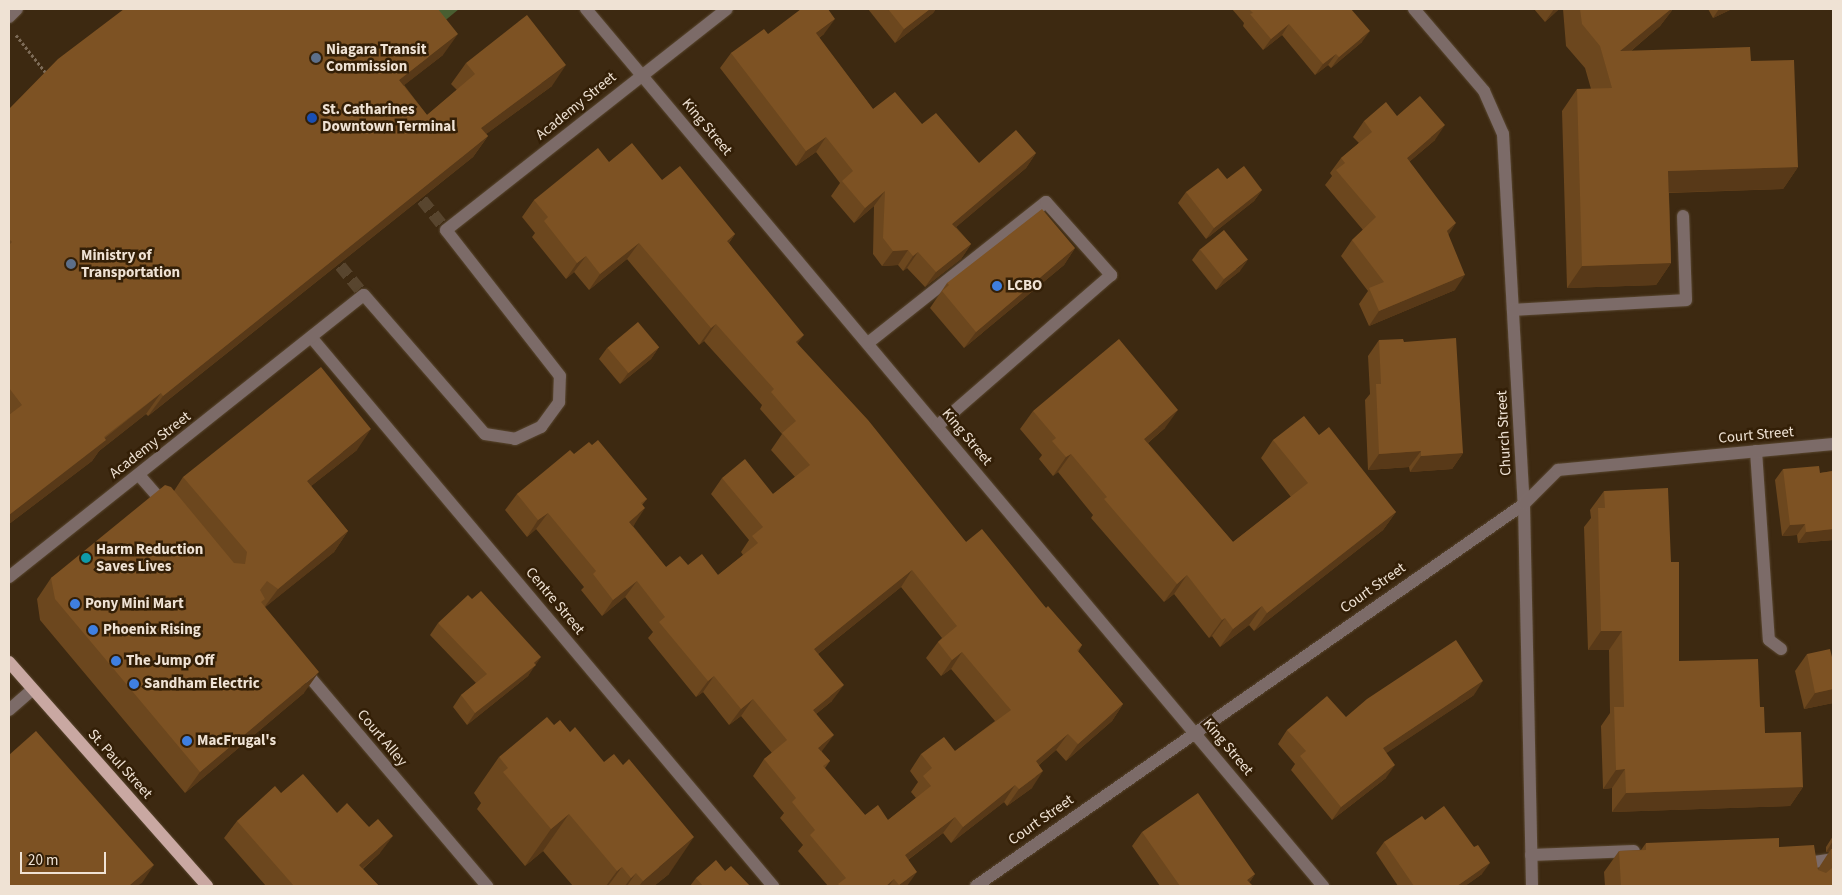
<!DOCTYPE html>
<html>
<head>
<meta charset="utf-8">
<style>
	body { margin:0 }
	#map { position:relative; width:1842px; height:895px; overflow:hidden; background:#3d2911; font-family:"Source Sans 3",sans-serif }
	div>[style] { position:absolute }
	.green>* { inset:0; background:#495e31 }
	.minor-tunnel>* { height:12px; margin-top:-6px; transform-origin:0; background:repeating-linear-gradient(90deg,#58452e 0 12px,transparent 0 18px) }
	.path>* { height:3px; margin-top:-1.5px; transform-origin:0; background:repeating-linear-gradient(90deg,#7d6b57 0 2.5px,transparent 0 5px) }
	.roads { filter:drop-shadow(0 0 1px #594730) drop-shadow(0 0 1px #594730) }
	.minor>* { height:12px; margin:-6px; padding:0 6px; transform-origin:6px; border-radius:6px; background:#7c6b68 }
	.major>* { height:12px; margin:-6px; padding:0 6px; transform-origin:6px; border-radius:6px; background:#c9a8a2 }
	.wall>* { inset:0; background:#6c471e }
	.shaded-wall>* { inset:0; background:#583918 }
	.building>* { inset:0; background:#7d5223; transform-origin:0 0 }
	.dots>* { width:14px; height:14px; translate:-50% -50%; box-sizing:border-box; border:2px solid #331f07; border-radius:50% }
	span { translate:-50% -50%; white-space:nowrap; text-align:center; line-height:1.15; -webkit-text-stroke:5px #331f07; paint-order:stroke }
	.poi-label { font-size:15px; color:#efe2d4; font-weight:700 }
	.left { translate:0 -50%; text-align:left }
	.street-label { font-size:15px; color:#efe2d4 }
	.frame { position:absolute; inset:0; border:10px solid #efe2d4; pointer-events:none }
	.scale { position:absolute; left:20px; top:852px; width:86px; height:22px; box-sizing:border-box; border:2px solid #efe2d4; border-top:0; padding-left:6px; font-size:15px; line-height:18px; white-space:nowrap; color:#efe2d4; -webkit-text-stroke:4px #331f07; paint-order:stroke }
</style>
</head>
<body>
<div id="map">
	<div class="green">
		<div style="clip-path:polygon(430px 9px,459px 9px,442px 23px)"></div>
	</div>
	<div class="minor-tunnel">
		<div style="left:411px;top:186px;width:56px;rotate:51.5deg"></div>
		<div style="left:329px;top:252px;width:55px;rotate:50.9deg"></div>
	</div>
	<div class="path">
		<div style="left:16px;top:35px;width:48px;rotate:51.7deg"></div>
	</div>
	<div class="roads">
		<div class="minor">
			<div style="left:586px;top:9px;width:1146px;rotate:49.96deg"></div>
			<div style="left:1414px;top:9px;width:108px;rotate:49.5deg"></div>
			<div style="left:1484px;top:91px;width:47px;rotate:66.2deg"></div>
			<div style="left:1503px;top:134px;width:371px;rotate:86.8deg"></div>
			<div style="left:1524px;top:504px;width:382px;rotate:88.8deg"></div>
			<div style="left:9px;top:17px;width:11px;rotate:-45deg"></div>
			<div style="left:1513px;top:310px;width:173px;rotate:-3.3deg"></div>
			<div style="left:1686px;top:300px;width:84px;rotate:-92deg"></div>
			<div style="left:311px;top:337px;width:718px;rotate:49.92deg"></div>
			<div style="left:868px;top:343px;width:227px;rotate:-38.4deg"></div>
			<div style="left:1046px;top:202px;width:98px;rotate:48.3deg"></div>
			<div style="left:1111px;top:275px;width:230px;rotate:139deg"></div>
			<div style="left:1756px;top:451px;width:189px;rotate:86.1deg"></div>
			<div style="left:1769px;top:640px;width:15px;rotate:37deg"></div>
			<div style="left:139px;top:475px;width:40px;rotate:49deg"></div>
			<div style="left:9px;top:577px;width:453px;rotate:-38.5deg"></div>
			<div style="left:364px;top:295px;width:184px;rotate:49deg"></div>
			<div style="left:485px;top:434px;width:30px;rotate:9deg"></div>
			<div style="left:515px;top:439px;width:29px;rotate:-25deg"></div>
			<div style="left:541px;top:427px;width:31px;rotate:-54deg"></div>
			<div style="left:559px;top:402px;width:26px;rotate:-88deg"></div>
			<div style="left:560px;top:376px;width:185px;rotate:-128deg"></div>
			<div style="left:446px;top:230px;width:357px;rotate:-38.2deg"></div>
			<div style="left:303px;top:669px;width:285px;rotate:49.7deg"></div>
			<div style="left:9px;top:710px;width:30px;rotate:-41deg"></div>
			<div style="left:1531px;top:855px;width:103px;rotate:-2.2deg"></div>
			<div style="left:1808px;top:863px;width:25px;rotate:-9deg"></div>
			<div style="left:976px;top:886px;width:668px;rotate:-34.88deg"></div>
			<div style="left:1524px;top:504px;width:48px;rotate:-45deg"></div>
			<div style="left:1558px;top:470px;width:276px;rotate:-5.4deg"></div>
		</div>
		<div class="major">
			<div style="left:9px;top:662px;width:299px;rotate:48.5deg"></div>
		</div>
	</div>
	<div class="wall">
		<div style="clip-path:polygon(868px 9px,936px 9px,933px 13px,895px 43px)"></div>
		<div style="clip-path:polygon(1232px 9px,1351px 9px,1362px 42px,1331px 68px,1328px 65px,1315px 75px,1282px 35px,1263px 50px,1243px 26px,1244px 23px)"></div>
		<div style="clip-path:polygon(1534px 9px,1559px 9px,1545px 22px)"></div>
		<div style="clip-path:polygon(1563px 9px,1673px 9px,1660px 26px,1631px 51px,1751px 61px,1798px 167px,1783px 189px,1669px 193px,1671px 263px,1656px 285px,1567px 288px,1562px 111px,1577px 89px,1591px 89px,1585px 68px,1566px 46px)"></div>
		<div style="clip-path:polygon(1708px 9px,1732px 9px,1713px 18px)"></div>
		<div style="clip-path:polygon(768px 34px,824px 34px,819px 38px,873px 109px,922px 124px,979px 163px,1036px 153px,1026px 168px,956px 227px,971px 244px,961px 259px,925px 287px,907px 268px,903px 271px,898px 265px,882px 266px,873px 254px,874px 206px,854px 223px,831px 196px,840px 183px,816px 152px,796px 166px,720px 68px,731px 53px)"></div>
		<div style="clip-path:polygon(443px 55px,404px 85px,427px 115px,457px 90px,451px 84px,466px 63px,552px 86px,486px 134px,488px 136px,473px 157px,148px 416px,146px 414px,99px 451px,92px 461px,9px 524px,9px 109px)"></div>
		<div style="clip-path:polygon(1397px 116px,1435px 140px,1409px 162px,1448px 235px,1455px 290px,1369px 326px,1359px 304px,1368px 291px,1341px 256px,1352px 240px,1363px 230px,1325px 185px,1332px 176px,1330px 173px,1341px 158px,1359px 143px,1353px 137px,1364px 121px)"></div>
		<div style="clip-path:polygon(evenodd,609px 162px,662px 180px,735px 234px,729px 243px,797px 344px,966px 542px,1046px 608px,1082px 645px,1078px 652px,1123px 704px,1112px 721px,1066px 761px,1056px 750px,1039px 765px,1032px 788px,1007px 806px,1004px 802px,951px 843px,943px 833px,908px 860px,907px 886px,828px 886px,798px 851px,803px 845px,780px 818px,784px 813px,753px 776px,764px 759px,772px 753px,741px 716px,729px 725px,703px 692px,696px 697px,648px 638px,653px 632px,625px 597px,602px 616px,581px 590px,584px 587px,536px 529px,527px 537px,505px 510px,517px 494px,574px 454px,647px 499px,642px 505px,634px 525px,633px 526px,666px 567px,688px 565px,718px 575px,743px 555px,741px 552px,749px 540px,711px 494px,722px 478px,773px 494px,795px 477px,771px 450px,782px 434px,760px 409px,762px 405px,704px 341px,699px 345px,627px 259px,589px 290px,574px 272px,566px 279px,532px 237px,535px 233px,522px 217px,534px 200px,609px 162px,901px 587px,942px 638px,938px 642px,926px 658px,941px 676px,951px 669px,995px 721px,955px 751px,921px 754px,910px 771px,918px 782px,911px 792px,916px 798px,888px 820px,865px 815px,825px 768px,830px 761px,822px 752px,816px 714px,832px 701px,818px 654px,901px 587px)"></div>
		<div style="clip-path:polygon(1227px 179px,1262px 190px,1254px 201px,1206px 239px,1178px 203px,1186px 192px)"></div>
		<div style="clip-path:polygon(1075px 248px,1064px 265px,964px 348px,930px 308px,947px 283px)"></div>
		<div style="clip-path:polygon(1200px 249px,1240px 271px,1216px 290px,1192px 260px)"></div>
		<div style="clip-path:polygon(1379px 340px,1404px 342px,1463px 453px,1452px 469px,1410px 472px,1409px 467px,1368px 470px,1365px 400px,1370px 394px,1368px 356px)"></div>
		<div style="clip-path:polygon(659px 347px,651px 359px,620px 384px,599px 359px,607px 348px)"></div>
		<div style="clip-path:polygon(1033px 411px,1165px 428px,1148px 443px,1233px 542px,1291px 497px,1261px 458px,1273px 440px,1319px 435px,1396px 512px,1383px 530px,1254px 631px,1249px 625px,1220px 647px,1212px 636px,1209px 638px,1174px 594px,1164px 602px,1091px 518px,1093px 515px,1058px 472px,1053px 476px,1039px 459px,1042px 455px,1020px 429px)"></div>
		<div style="clip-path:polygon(357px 450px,311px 486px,348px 531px,334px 552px,265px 607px,304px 693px,185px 793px,40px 620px,37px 599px,51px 578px,174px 491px,183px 477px)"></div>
		<div style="clip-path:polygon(1783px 469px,1820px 473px,1833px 471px,1833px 540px,1798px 543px,1797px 535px,1782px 536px,1775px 480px)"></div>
		<div style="clip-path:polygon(1604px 491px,1671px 562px,1679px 661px,1760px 707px,1765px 733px,1803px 787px,1790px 806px,1612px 812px,1612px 788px,1603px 789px,1601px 726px,1610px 713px,1609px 650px,1588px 650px,1584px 527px,1591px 518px,1590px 510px)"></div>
		<div style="clip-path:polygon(438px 623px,535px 664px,528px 676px,467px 725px,453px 707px,461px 695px,476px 683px,430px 635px)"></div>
		<div style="clip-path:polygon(1807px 654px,1832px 657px,1833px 703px,1804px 709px,1795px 671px)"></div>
		<div style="clip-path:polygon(1474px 695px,1386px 753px,1386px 778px,1332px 820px,1291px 770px,1295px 764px,1278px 744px,1287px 730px,1346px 717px)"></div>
		<div style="clip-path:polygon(499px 757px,669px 874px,654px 886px,573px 886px,543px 851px,525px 866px,477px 809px,481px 803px,474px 793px)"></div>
		<div style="clip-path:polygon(281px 793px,337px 813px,369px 827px,380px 853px,363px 869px,379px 886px,266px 886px,224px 838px,237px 821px)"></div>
		<div style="clip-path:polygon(1425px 820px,1474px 847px,1482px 874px,1465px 886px,1398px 886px,1376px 853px,1384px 842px)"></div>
		<div style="clip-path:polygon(1142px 832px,1255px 874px,1249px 883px,1253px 886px,1160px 886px,1132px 846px)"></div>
		<div style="clip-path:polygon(1833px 836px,1833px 886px,1605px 886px,1604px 872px,1619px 851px,1641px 850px,1646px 843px,1779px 847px,1818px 869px,1829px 852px,1826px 852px,1826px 847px)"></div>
		<div style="clip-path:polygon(725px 871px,750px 886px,690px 886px,696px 878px)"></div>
	</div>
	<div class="shaded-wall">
		<div style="clip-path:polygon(930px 9px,936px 9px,933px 13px,895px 43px,904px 29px)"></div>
		<div style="clip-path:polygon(1554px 9px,1559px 9px,1545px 22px)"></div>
		<div style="clip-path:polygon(1671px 9px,1673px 9px,1660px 26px,1607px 71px,1620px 51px)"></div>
		<div style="clip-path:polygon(1719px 9px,1732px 9px,1713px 18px)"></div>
		<div style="clip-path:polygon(835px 19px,824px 34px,805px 48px,816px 33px)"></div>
		<div style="clip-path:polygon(1289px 24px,1282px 35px,1263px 50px,1271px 39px)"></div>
		<div style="clip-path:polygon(1370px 31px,1362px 42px,1331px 68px,1339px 57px)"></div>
		<div style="clip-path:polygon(458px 34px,443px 55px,385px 100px,399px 80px)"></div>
		<div style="clip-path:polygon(1336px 54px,1328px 65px,1315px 75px,1323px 64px)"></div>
		<div style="clip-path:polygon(566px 65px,552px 86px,467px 148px,481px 128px)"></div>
		<div style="clip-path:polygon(1445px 125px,1435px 140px,1396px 173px,1407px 158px)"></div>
		<div style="clip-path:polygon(488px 136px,473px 157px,148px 416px,163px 396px)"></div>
		<div style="clip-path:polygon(826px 137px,816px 152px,796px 166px,806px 151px)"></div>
		<div style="clip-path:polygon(1036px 153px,1026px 168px,942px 239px,952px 224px)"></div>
		<div style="clip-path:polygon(1798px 167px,1783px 189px,1653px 193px,1668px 171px)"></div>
		<div style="clip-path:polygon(1262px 190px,1254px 201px,1206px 239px,1214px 228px)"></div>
		<div style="clip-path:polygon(885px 191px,874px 206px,854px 223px,865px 208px)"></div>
		<div style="clip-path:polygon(1456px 223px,1446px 239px,1447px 231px)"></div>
		<div style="clip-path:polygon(735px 234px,723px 251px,727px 241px)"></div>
		<div style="clip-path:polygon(639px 243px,627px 259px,589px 290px,600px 274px)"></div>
		<div style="clip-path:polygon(971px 244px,961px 259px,925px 287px,936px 272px)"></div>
		<div style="clip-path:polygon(1075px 248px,1064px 265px,964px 348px,976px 332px)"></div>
		<div style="clip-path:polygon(908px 250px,898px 265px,882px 266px,893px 251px)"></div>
		<div style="clip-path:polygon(918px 252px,907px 268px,903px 271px,913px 256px)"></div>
		<div style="clip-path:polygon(586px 256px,574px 272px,566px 279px,577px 263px)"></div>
		<div style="clip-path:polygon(1248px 260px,1240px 271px,1216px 290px,1224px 279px)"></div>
		<div style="clip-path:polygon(1671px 263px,1656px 285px,1567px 288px,1582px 266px)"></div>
		<div style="clip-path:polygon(1465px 275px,1455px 290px,1369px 326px,1379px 311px)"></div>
		<div style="clip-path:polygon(716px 324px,704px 341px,699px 345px,711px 328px)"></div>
		<div style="clip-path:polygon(804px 335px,792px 351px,796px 342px)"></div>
		<div style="clip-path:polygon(659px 347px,651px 359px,620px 384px,628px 373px)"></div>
		<div style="clip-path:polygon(161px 393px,146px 414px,99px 451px,92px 461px,9px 524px,9px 515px)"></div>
		<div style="clip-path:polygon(1178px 410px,1165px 428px,1131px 457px,1144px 439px)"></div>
		<div style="clip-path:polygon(371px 429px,357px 450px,292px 501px,307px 481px)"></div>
		<div style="clip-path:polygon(1421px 451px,1409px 467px,1368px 470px,1379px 454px)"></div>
		<div style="clip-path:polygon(1463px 453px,1452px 469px,1410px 472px,1421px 456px)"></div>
		<div style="clip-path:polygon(1071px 454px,1058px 472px,1053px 476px,1066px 457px)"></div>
		<div style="clip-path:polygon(645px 508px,634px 525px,618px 538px,629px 522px)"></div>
		<div style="clip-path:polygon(1396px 512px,1383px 530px,1254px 631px,1267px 613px)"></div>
		<div style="clip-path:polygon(548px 513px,536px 529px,527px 537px,538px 520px)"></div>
		<div style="clip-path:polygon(1805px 524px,1797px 535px,1782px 536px,1790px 525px)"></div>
		<div style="clip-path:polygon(1833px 529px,1833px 540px,1798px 543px,1806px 532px)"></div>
		<div style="clip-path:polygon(348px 531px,334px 552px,263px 609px,278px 589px)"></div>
		<div style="clip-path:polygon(912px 570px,901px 587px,803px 666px,814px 649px)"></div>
		<div style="clip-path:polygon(1187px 575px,1174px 594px,1164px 602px,1177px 584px)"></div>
		<div style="clip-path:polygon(637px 581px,625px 597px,602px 616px,613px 600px)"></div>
		<div style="clip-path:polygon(1262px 606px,1249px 625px,1220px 647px,1233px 629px)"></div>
		<div style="clip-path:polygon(1225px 618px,1212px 636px,1209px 638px,1222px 620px)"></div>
		<div style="clip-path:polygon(1601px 631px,1622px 631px,1609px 650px,1588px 650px)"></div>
		<div style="clip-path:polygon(962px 652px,951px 669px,941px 676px,952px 660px)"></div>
		<div style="clip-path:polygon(541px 657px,528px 676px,467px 725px,475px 713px)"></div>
		<div style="clip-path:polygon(319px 672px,304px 693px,185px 793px,200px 772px)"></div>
		<div style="clip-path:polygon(714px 676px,703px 692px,696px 697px,708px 681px)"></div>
		<div style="clip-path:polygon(1483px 681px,1474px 695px,1373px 762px,1383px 748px)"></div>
		<div style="clip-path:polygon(844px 685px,832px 701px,801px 726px,813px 710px)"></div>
		<div style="clip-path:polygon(1833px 689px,1833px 703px,1804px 709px,1815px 693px)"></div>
		<div style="clip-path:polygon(753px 699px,741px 716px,729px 725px,741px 709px)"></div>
		<div style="clip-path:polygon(1123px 704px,1112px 721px,1066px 761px,1078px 744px)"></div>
		<div style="clip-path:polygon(1068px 734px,1056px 750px,1024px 778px,1036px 761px)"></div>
		<div style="clip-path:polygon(834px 735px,822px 751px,807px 764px,818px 748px)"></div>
		<div style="clip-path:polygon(1395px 765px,1386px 778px,1332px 820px,1341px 807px)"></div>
		<div style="clip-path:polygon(1625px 769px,1612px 788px,1603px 789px,1616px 770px)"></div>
		<div style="clip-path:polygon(1043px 771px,1032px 788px,1007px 806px,1019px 789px)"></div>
		<div style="clip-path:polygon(1015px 785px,1004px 802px,951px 843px,963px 827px)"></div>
		<div style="clip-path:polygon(1803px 787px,1790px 806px,1612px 812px,1626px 793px)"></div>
		<div style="clip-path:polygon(569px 814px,543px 851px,525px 866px,551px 829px)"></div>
		<div style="clip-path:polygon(955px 817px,943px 833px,893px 871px,905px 855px)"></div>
		<div style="clip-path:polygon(393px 836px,380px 853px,347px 882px,359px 865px)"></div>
		<div style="clip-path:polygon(694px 837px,669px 874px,654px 886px,639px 886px,643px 881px)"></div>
		<div style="clip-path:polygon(1833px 841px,1833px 853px,1831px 849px,1829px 852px,1826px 852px)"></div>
		<div style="clip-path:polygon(1490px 863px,1482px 874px,1465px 886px,1457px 886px)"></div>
		<div style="clip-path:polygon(154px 865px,142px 883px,137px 886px,129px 886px)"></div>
		<div style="clip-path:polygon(622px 867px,608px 886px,606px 886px,617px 871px)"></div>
		<div style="clip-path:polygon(917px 872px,907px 886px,898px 886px,899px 885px)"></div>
		<div style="clip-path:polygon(636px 873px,627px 886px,625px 886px,631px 878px)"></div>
		<div style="clip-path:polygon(1255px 874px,1247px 886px,1247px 880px)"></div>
		<div style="clip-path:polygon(894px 879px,889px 886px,886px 886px)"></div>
	</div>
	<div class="building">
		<div style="clip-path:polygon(124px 9px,438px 9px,458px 34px,399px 80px,427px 115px,475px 74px,466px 63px,527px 15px,566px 65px,481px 128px,488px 136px,462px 157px,163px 396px,161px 393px,104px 437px,106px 440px,9px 515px,9px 415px,22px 405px,9px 388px,9px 245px,12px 242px,9px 239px,9px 109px,58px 59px)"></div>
		<div style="clip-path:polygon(801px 9px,828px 9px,835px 19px,816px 33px,873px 109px,895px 92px,922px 124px,936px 113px,979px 163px,1016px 130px,1036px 153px,952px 224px,971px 244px,936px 272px,918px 252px,913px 256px,908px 250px,893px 251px,883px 238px,885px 191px,865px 208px,842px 181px,853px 171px,826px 137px,806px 151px,731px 53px,764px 29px,768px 34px)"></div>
		<div style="clip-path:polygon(888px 9px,930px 9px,904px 29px)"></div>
		<div style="clip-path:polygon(1249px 9px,1351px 9px,1370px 31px,1339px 57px,1336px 54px,1323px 64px,1289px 24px,1271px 39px,1250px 14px,1253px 13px)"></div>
		<div style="clip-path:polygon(1580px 9px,1671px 9px,1620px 51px,1750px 47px,1751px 61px,1794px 60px,1798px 167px,1668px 171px,1671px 263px,1582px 266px,1577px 89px,1612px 88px,1600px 46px,1582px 24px)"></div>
		<div style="clip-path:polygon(1420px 96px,1445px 125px,1407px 158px,1456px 223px,1447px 231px,1465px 275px,1379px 311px,1369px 288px,1384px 282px,1352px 240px,1376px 217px,1336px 170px,1345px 163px,1341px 158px,1372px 132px,1364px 121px,1386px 102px,1397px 116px)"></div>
		<div style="clip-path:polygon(evenodd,632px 143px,662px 180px,680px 166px,735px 234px,727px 241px,804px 335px,796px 342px,868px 420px,966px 542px,982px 529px,1046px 608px,1048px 606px,1082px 645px,1077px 650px,1123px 704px,1078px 744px,1068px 734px,1036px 761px,1043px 771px,1019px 789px,1015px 785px,963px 827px,955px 817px,905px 855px,917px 872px,899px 885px,894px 879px,886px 886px,840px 886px,838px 884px,846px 878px,810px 835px,815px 830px,792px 802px,796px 798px,764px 759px,787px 740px,753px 699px,741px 709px,714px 676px,708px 681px,659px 622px,665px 617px,637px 581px,613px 600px,593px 574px,596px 571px,548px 513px,538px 520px,517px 494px,570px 450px,574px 454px,589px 442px,592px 445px,598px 440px,647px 499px,641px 503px,645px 508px,629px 522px,666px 567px,680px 556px,688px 565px,702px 554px,718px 575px,758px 543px,752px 536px,763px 527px,722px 478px,745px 459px,773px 494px,810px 465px,782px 433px,796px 421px,771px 392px,774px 389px,716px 324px,711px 328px,639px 243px,600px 274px,586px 256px,577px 263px,544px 221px,548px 217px,534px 200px,598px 148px,609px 162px,632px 143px,912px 570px,957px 626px,938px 642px,952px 660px,962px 652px,1011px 710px,955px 751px,944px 737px,921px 754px,932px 768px,923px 776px,931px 786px,888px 820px,878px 805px,865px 815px,823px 766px,830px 761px,818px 748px,834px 735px,813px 710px,844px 685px,814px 649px,912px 570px)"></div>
		<div style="clip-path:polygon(1244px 166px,1262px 190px,1214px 228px,1186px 192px,1218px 168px,1227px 179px)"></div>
		<div style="clip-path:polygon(1042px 209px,1075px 248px,976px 332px,942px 291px,949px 285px,947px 283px)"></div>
		<div style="left:1224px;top:230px;width:38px;height:31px;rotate:51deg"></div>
		<div style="left:638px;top:322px;width:33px;height:40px;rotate:50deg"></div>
		<div style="clip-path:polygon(1456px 338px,1463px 453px,1421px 456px,1421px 451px,1379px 454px,1376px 384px,1381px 384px,1379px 340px,1403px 339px,1404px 342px)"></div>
		<div style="clip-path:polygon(1119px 339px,1178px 410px,1144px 439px,1233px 542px,1308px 483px,1273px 440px,1304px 416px,1319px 435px,1329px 427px,1396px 512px,1267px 613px,1262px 606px,1233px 629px,1225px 618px,1222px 620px,1187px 575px,1177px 584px,1104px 499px,1107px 497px,1071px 454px,1066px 457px,1052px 441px,1056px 438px,1033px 411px)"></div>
		<div style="clip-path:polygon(321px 367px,371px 429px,307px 481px,348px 531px,278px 589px,267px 581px,260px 590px,265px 599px,261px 602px,319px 672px,200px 772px,55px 599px,51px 578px,165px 485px,171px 487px,234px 563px,245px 564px,247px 552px,183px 477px)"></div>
		<div style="clip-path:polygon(1819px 466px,1820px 473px,1833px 471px,1833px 529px,1806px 532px,1805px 524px,1790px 525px,1783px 469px)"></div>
		<div style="clip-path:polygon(1668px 488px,1671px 562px,1679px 562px,1679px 661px,1758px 659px,1760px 707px,1764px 707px,1765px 733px,1801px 732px,1803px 787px,1626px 793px,1625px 769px,1616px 770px,1614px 707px,1624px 707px,1622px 631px,1601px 631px,1598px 508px,1605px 508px,1604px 491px)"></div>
		<div style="clip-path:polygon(481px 591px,541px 657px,534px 663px,536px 665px,475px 713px,461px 695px,487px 674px,438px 623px,468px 595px,472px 599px)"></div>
		<div style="clip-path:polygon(1456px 640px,1483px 681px,1383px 748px,1395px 765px,1341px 807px,1300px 756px,1306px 751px,1287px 730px,1327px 696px,1346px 717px,1367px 699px)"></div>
		<div style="clip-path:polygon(1830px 649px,1832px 657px,1833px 657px,1833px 689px,1815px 693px,1807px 654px)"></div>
		<div style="clip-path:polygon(547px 717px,554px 725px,560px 720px,570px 732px,575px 727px,604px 762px,614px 754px,623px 765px,629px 759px,694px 837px,643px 881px,636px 873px,631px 878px,622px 867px,617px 871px,569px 814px,551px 829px,503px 772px,508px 768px,499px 757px)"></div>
		<div style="clip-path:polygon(36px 731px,154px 865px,129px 886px,9px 886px,9px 755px)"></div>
		<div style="clip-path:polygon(303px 774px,337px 813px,347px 803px,369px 827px,378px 819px,393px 836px,359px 865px,379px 886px,294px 886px,237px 821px,275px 786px,281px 793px)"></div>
		<div style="clip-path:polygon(1198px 793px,1255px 874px,1247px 880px,1253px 886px,1180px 886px,1142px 832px)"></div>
		<div style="clip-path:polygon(1444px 806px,1474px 847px,1478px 845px,1490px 863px,1457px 886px,1414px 886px,1384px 842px,1422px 816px,1425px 820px)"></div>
		<div style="clip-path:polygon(1779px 838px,1779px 847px,1814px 845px,1818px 870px,1826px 873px,1832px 868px,1831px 849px,1833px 849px,1833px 886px,1621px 886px,1619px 851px,1646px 850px,1646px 843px)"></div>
		<div style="clip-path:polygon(716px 860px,725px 871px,731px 866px,750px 886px,703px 886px,696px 878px)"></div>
	</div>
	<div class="dots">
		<div style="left:316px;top:58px;background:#5c6f8a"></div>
		<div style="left:312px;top:118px;background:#1a4fb4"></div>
		<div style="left:71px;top:264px;background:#5c6f8a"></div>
		<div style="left:997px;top:286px;background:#3f7fe0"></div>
		<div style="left:86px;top:558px;background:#0f9aa8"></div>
		<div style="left:75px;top:604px;background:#3f7fe0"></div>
		<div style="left:93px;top:630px;background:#3f7fe0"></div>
		<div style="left:116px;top:661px;background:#3f7fe0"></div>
		<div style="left:134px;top:684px;background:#3f7fe0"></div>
		<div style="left:187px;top:741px;background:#3f7fe0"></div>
	</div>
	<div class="poi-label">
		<span class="left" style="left:326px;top:58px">Niagara Transit<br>Commission</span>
		<span class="left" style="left:322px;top:118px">St. Catharines<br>Downtown Terminal</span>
		<span class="left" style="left:81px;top:264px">Ministry of<br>Transportation</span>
		<span class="left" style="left:1007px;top:286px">LCBO</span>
		<span class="left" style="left:96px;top:558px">Harm Reduction<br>Saves Lives</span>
		<span class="left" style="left:85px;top:604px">Pony Mini Mart</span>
		<span class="left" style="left:103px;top:630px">Phoenix Rising</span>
		<span class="left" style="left:126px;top:661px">The Jump Off</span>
		<span class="left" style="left:144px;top:684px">Sandham Electric</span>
		<span class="left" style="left:197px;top:741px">MacFrugal's</span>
	</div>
	<div class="street-label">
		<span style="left:576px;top:106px;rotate:-39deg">Academy Street</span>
		<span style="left:707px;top:127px;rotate:50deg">King Street</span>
		<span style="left:1504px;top:433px;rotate:-93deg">Church Street</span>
		<span style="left:1756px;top:435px;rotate:-5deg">Court Street</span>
		<span style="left:967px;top:437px;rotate:50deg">King Street</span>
		<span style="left:150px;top:445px;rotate:-38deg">Academy Street</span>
		<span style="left:1373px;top:588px;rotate:-35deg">Court Street</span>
		<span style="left:555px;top:601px;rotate:50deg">Centre Street</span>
		<span style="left:382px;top:738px;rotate:50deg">Court Alley</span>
		<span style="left:1228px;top:747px;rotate:50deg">King Street</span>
		<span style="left:120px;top:764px;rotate:48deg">St. Paul Street</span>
		<span style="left:1041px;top:820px;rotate:-35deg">Court Street</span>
	</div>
	<div class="frame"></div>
	<div class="scale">20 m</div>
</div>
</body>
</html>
